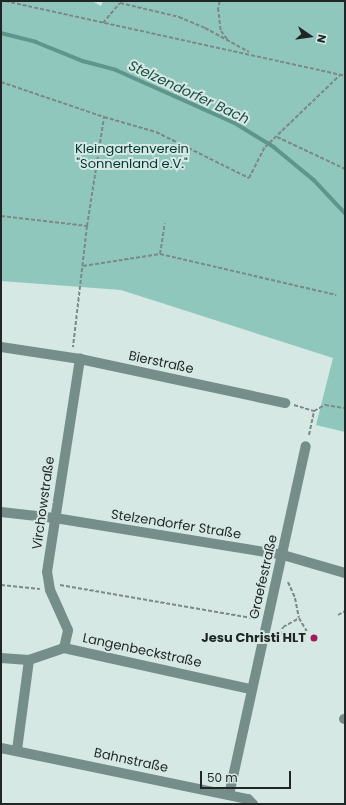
<!DOCTYPE html>
<html>
<head>
<meta charset="utf-8">
<style>
	body { margin:0 }
	#map { position:relative; width:346px; height:805px; overflow:hidden; background:#d6e8e4; font-family:Poppins,sans-serif }
	div>[style] { position:absolute }
	.green>* { inset:0; background:#8fc7bd }
	.stream>* { height:3.5px; margin:-1.75px; padding:0 1.75px; transform-origin:1.75px; border-radius:1.75px; background:#5e968c }
	.path>* { height:2px; margin-top:-1px; transform-origin:0; background:repeating-linear-gradient(90deg,#7c8986 0 4px,transparent 0 6px) }
	.minor>* { height:10px; margin:-5px; padding:0 5px; transform-origin:5px; border-radius:5px; background:#768e89 }
	.dots>* { width:11px; height:11px; translate:-50% -50%; box-sizing:border-box; border:2px solid #d6e8e4; border-radius:50% }
	span { translate:-50% -50%; white-space:nowrap; text-align:center; line-height:1.15; -webkit-text-stroke:4px #d6e8e4; paint-order:stroke }
	.park-label { font-size:13px; color:#003731 }
	.street-label { font-size:13px; color:#1f2625 }
	.poi-label { font-size:13px; color:#1f2625; font-weight:700 }
	.right { translate:-100% -50%; text-align:right }
	.water-label { font-size:14px; color:#1b4d45; font-style:italic }
	.frame { position:absolute; inset:0; border:2px solid #1f2625; pointer-events:none }
	.north { position:absolute; left:290px; top:16px; width:40px; height:40px; -webkit-text-stroke:3px #d6e8e4; paint-order:stroke; rotate:103deg; font-size:11px; font-weight:700; line-height:16px; text-align:center; color:#1f2625 }
	.north::after { content:''; display:block; margin:auto; width:14px; height:18px; background:#1f2625; clip-path:polygon(50% 0,100% 100%,50% 72%,0 100%) }
	.scale { position:absolute; left:200px; top:771px; width:91px; height:18px; box-sizing:border-box; border:2px solid #1f2625; border-top:0; padding-left:5px; font-size:12px; line-height:14px; white-space:nowrap; color:#1f2625; -webkit-text-stroke:3px #d6e8e4; paint-order:stroke }
</style>
</head>
<body>
<div id="map">
	<div class="green">
		<div style="clip-path:polygon(1px 1px,92px 1px,101px 6px,103px 1px,345px 1px,345px 432px,316px 425px,333px 358px,121px 290px,1px 281px)"></div>
	</div>
	<div class="stream">
		<div style="left:1px;top:33px;width:36px;rotate:14deg"></div>
		<div style="left:36px;top:42px;width:51px;rotate:22deg"></div>
		<div style="left:83px;top:61px;width:34px;rotate:15deg"></div>
		<div style="left:116px;top:70px;width:130px;rotate:24deg"></div>
		<div style="left:235px;top:123px;width:46px;rotate:31.6deg"></div>
		<div style="left:274px;top:147px;width:52px;rotate:39.5deg"></div>
		<div style="left:314px;top:180px;width:45px;rotate:46.8deg"></div>
	</div>
	<div class="path">
		<div style="left:5px;top:1px;width:348px;rotate:12.4deg"></div>
		<div style="left:220px;top:1px;width:7px;rotate:106deg"></div>
		<div style="left:218px;top:8px;width:23px;rotate:83deg"></div>
		<div style="left:221px;top:31px;width:10px;rotate:53deg"></div>
		<div style="left:103px;top:23px;width:26px;rotate:-50deg"></div>
		<div style="left:120px;top:3px;width:61px;rotate:13.3deg"></div>
		<div style="left:179px;top:17px;width:28px;rotate:23deg"></div>
		<div style="left:205px;top:28px;width:50px;rotate:28.6deg"></div>
		<div style="left:1px;top:82px;width:109px;rotate:18.8deg"></div>
		<div style="left:277px;top:137px;width:75px;rotate:25.2deg"></div>
		<div style="left:1px;top:216px;width:87px;rotate:6.6deg"></div>
		<div style="left:87px;top:226px;width:122px;rotate:96.6deg"></div>
		<div style="left:87px;top:226px;width:110px;rotate:-81.1deg"></div>
		<div style="left:104px;top:117px;width:54px;rotate:16.1deg"></div>
		<div style="left:156px;top:132px;width:104px;rotate:26.3deg"></div>
		<div style="left:249px;top:178px;width:35px;rotate:-63deg"></div>
		<div style="left:265px;top:147px;width:104px;rotate:-43.8deg"></div>
		<div style="left:160px;top:254px;width:31px;rotate:-81deg"></div>
		<div style="left:83px;top:266px;width:78px;rotate:-8.9deg"></div>
		<div style="left:160px;top:254px;width:181px;rotate:13.1deg"></div>
		<div style="left:294px;top:405px;width:21px;rotate:17deg"></div>
		<div style="left:314px;top:411px;width:13px;rotate:-29deg"></div>
		<div style="left:325px;top:405px;width:20px;rotate:9deg"></div>
		<div style="left:309px;top:435px;width:25px;rotate:-78deg"></div>
		<div style="left:288px;top:582px;width:17px;rotate:66deg"></div>
		<div style="left:295px;top:598px;width:20px;rotate:79deg"></div>
		<div style="left:1px;top:585px;width:39px;rotate:6deg"></div>
		<div style="left:60px;top:585px;width:199px;rotate:9.8deg"></div>
		<div style="left:338px;top:615px;width:8px;rotate:-30deg"></div>
		<div style="left:275px;top:638px;width:7px;rotate:-27deg"></div>
		<div style="left:281px;top:635px;width:8px;rotate:-76deg"></div>
		<div style="left:283px;top:627px;width:18px;rotate:-29deg"></div>
		<div style="left:299px;top:618px;width:16px;rotate:60deg"></div>
	</div>
	<div class="minor">
		<div style="left:1px;top:347px;width:80px;rotate:8.6deg"></div>
		<div style="left:80px;top:359px;width:210px;rotate:12.1deg"></div>
		<div style="left:1px;top:512px;width:54px;rotate:6.3deg"></div>
		<div style="left:55px;top:518px;width:231px;rotate:9.2deg"></div>
		<div style="left:283px;top:555px;width:65px;rotate:16.2deg"></div>
		<div style="left:64px;top:648px;width:18px;rotate:-77deg"></div>
		<div style="left:68px;top:630px;width:44px;rotate:-114.2deg"></div>
		<div style="left:50px;top:590px;width:18px;rotate:-99deg"></div>
		<div style="left:47px;top:572px;width:216px;rotate:-81.2deg"></div>
		<div style="left:1px;top:658px;width:28px;rotate:4deg"></div>
		<div style="left:29px;top:660px;width:37px;rotate:-19deg"></div>
		<div style="left:64px;top:648px;width:191px;rotate:12.4deg"></div>
		<div style="left:344px;top:719px;width:1px"></div>
		<div style="left:1px;top:748px;width:252px;rotate:11.7deg"></div>
		<div style="left:248px;top:799px;width:7px;rotate:45deg"></div>
		<div style="left:17px;top:750px;width:91px;rotate:-82.4deg"></div>
		<div style="left:229px;top:795px;width:357px;rotate:-77.6deg"></div>
	</div>
	<div class="dots">
		<div style="left:314px;top:638px;background:#a6185a"></div>
	</div>
	<div class="park-label">
		<span style="left:132px;top:157px">Kleingartenverein<br>"Sonnenland e.V."</span>
	</div>
	<div class="street-label">
		<span style="left:161px;top:363px;rotate:12deg">Bierstraße</span>
		<span style="left:44px;top:503px;rotate:-82deg">Virchowstraße</span>
		<span style="left:176px;top:525px;rotate:9deg">Stelzendorfer Straße</span>
		<span style="left:264px;top:577px;rotate:-77deg">Graefestraße</span>
		<span style="left:142px;top:651px;rotate:12deg">Langenbeckstraße</span>
		<span style="left:131px;top:761px;rotate:12deg">Bahnstraße</span>
	</div>
	<div class="poi-label">
		<span class="right" style="left:306px;top:638px">Jesu Christi HLT</span>
	</div>
	<div class="water-label">
		<span style="left:189px;top:92px;rotate:25deg">Stelzendorfer Bach</span>
	</div>
	<div class="frame"></div>
	<div class="north">N</div>
	<div class="scale">50 m</div>
</div>
</body>
</html>
